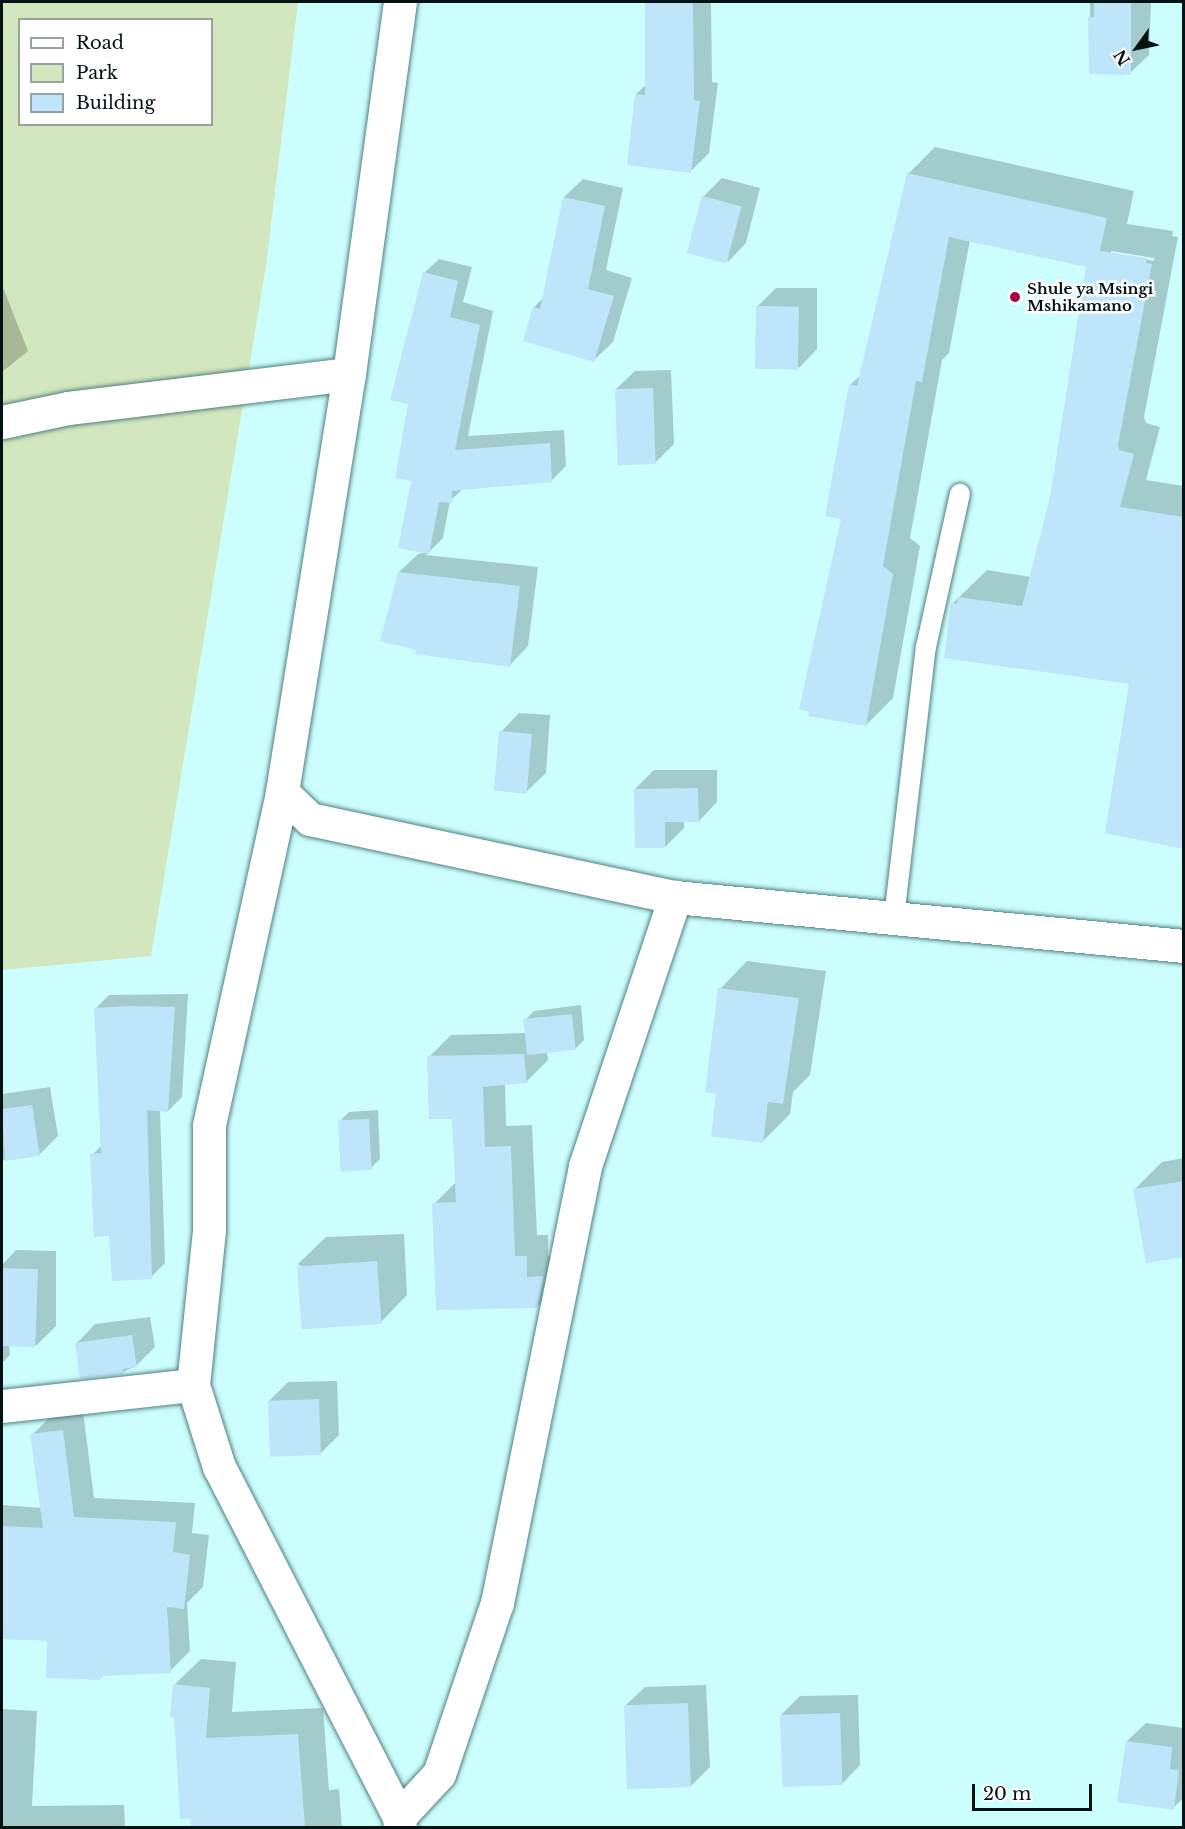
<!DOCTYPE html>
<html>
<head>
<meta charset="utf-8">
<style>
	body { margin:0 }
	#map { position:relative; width:1185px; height:1829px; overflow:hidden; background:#cdfefe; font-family:"Libre Baskerville",serif }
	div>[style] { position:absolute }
	.green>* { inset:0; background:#d2e7bd }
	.shadow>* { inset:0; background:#0003 }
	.building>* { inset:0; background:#bee5f9; transform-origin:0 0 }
	.roads { filter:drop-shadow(0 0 2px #517f7f) drop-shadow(0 0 2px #517f7f) }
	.service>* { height:20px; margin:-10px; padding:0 10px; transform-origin:10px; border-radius:10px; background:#fff }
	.minor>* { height:33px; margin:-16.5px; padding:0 16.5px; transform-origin:16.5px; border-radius:16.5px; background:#fff }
	.tertiary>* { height:33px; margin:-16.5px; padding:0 16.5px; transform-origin:16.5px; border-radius:16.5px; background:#fff }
	.dots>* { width:16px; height:16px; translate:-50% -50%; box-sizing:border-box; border:3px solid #fff; border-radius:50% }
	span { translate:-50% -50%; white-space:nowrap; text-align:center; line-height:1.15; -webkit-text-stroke:5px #fff; paint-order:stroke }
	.poi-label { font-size:15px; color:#031314; font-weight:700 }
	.left { translate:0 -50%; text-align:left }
	.frame { position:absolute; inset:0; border:3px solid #031314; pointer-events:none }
	.legend { position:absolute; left:18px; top:18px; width:195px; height:108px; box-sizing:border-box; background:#fff; border:2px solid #9aa1a1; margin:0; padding:8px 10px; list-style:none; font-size:18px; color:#031314 }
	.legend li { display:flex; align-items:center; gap:12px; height:30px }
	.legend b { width:30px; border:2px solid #9aa1a1 }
	.north { position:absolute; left:1107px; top:18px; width:60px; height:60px; -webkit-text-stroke:4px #fff; paint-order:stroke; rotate:237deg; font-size:16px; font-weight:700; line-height:24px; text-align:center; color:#031314 }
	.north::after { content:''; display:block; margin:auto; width:21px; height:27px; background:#031314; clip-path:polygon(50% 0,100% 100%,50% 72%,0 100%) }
	.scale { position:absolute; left:972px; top:1784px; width:120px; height:27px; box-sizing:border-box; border:3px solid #031314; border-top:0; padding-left:8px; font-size:18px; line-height:21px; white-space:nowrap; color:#031314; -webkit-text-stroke:4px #fff; paint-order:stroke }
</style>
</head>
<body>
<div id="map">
	<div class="green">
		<div style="clip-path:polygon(evenodd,2px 2px,298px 2px,266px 266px,151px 956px,2px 970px,2px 2px,20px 20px,212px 20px,212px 124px,20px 124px,20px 20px)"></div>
	</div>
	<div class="shadow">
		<div style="clip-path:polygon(646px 2px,711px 2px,712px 82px,718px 83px,709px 153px,691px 171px,636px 94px,647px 84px)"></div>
		<div style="clip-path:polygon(1090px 2px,1151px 2px,1149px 55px,1130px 73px,1091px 73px)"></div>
		<div style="clip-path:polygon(evenodd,935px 147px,1134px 191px,1127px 224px,1173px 231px,1172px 236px,1178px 237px,1144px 417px,1146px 423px,1160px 427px,1146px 480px,1184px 486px,1184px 848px,1131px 683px,953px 603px,987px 570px,1031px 577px,1052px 497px,1088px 266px,970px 240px,949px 353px,942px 360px,910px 538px,920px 546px,893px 698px,866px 725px,843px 518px,850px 385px,861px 375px,908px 174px,935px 147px,1111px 251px,1154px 258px,1154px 261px,1111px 254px,1111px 251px)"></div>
		<div style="clip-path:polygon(722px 178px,760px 188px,746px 243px,728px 262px,703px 197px)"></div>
		<div style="clip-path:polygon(583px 179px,623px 188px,606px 270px,632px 278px,613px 342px,594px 360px,534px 307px,544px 297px,564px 197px)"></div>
		<div style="clip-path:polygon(439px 259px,472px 267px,463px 302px,493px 311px,468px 436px,564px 430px,566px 466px,552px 480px,464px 488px,450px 501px,443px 538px,426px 555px,538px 567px,528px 646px,510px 665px,399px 572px,418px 554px,426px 552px,413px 480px,410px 403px,424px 273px)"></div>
		<div style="clip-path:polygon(2px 285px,28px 351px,2px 372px)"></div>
		<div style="clip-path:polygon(776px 288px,817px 288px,817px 349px,799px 368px,757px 307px)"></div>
		<div style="clip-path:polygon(671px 370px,674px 444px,655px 463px,616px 389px,635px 371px)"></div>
		<div style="clip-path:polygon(519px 713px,550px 715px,546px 773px,527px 791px,501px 732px)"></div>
		<div style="clip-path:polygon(654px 770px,717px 770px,717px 802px,699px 821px,684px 821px,684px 828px,665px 847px,635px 789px)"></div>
		<div style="clip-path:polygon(747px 961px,826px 971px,810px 1075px,793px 1092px,790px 1114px,763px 1141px,718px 1092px,720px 989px)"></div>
		<div style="clip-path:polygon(188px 994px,182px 1097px,168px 1111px,160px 1110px,165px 1263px,151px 1277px,92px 1155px,102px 1145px,95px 1009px,109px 995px)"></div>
		<div style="clip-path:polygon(581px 1005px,584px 1040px,575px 1049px,547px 1052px,548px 1060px,526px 1082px,505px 1084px,506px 1126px,532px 1125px,537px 1235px,548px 1235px,548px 1256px,564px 1255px,558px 1285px,537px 1307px,434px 1204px,456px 1182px,453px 1117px,429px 1057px,451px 1035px,526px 1033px,525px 1020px,534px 1011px)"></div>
		<div style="clip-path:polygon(50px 1087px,58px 1136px,39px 1155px,2px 1160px,2px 1094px)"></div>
		<div style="clip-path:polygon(378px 1110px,380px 1159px,371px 1168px,340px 1121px,349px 1112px)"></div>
		<div style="clip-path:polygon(1184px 1158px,1184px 1256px,1135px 1189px,1162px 1162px)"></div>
		<div style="clip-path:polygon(404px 1234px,407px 1295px,380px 1323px,298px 1264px,326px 1237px)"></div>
		<div style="clip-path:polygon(16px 1250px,56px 1251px,56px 1326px,37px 1345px,9px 1345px,10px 1355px,2px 1363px,2px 1265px)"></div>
		<div style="clip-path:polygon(150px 1317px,155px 1347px,136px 1366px,123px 1372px,77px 1343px,95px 1324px)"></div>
		<div style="clip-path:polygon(337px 1381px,339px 1435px,321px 1453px,269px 1401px,288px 1382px)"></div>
		<div style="clip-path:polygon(83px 1411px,94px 1498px,195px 1503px,192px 1533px,209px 1535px,203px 1587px,187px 1603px,190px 1651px,170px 1671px,104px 1674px,100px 1679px,49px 1640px,2px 1639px,2px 1505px,42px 1508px,32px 1435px,52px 1415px)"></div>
		<div style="clip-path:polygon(201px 1659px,236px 1662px,232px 1712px,323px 1708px,329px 1790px,339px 1789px,342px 1828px,192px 1828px,174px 1685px)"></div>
		<div style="clip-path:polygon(706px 1685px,710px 1767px,691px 1786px,626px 1705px,645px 1687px)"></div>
		<div style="clip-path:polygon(858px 1695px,860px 1765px,842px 1784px,781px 1715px,800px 1696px)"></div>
		<div style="clip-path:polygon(2px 1709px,37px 1711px,32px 1806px,124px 1805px,125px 1828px,2px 1828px)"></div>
		<div style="clip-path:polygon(1146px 1723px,1184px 1728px,1184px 1798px,1173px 1808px,1127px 1741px)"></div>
	</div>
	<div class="building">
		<div style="clip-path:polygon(645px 2px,693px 2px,694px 100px,700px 101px,691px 173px,627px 165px,635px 94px,645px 95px)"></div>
		<div style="clip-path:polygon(1094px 2px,1131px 2px,1131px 75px,1089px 74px,1088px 17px,1094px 17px)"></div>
		<div style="clip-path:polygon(907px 173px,1107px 218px,1100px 251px,1147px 258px,1146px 263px,1152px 264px,1118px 445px,1119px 450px,1134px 454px,1120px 507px,1184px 517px,1184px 849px,1105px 833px,1129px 684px,944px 658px,951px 603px,957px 604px,958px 597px,1022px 606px,1050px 497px,1086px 267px,949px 237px,922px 382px,916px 381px,883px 566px,893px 574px,866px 726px,808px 716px,809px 712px,799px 709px,841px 519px,825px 516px,849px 384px,857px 386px)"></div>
		<div style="left:702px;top:196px;width:41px;height:59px;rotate:15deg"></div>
		<div style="clip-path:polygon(563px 197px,605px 206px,588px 289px,614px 296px,594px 362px,523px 341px,533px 307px,540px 309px)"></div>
		<div style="clip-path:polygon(423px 272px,458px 281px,450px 317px,480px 325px,455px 450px,550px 443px,552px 482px,452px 491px,452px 503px,439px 502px,429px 554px,398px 548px,411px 481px,395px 478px,408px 404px,390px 400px)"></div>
		<div style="left:756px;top:306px;width:43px;height:63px;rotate:1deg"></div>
		<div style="left:653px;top:388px;width:76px;height:38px;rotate:88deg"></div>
		<div style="clip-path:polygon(398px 572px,520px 586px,510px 667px,415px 654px,416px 650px,380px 641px)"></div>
		<div style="left:499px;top:731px;width:33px;height:60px;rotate:5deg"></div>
		<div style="clip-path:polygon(698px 788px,699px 822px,665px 822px,665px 848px,635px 848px,634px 789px)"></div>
		<div style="clip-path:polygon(718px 988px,799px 998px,783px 1104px,768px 1102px,763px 1143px,711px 1136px,716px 1094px,705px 1092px)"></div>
		<div style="clip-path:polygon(130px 1006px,175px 1007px,168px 1112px,147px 1110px,152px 1279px,112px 1281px,109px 1236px,94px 1237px,90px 1154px,101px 1153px,94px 1008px)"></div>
		<div style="left:572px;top:1014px;width:36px;height:49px;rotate:84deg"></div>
		<div style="clip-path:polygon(524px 1054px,527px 1083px,483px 1087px,485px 1147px,511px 1146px,515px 1256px,527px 1256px,527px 1277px,544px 1276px,537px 1308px,436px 1310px,432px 1203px,456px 1202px,452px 1119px,429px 1119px,427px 1056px)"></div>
		<div style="clip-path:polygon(32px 1105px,40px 1156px,5px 1161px,2px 1109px)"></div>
		<div style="left:369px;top:1119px;width:51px;height:31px;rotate:87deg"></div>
		<div style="clip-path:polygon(1184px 1181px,1184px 1257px,1146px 1263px,1133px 1189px)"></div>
		<div style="left:377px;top:1261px;width:63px;height:80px;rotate:86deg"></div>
		<div style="left:2px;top:1268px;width:36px;height:78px;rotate:2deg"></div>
		<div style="clip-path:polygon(132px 1335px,137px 1367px,123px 1369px,123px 1374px,80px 1379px,75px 1343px)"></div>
		<div style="left:319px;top:1399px;width:56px;height:51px;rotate:88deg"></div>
		<div style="clip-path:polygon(63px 1430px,74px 1517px,176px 1522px,173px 1552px,190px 1555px,184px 1609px,167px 1607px,171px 1673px,101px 1676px,101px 1680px,46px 1678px,47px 1641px,2px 1639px,2px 1526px,43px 1528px,30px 1434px)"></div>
		<div style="clip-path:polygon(173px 1684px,210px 1688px,206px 1738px,298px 1734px,305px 1827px,191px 1827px,190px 1819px,180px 1819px,174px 1717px,170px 1717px)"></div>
		<div style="left:688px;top:1703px;width:84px;height:64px;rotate:88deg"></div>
		<div style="left:840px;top:1713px;width:72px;height:60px;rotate:88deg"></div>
		<div style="clip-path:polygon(1126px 1741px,1172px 1747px,1170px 1769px,1179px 1770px,1174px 1810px,1117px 1802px)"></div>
	</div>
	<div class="roads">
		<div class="service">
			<div style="left:894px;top:918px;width:273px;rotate:-83.3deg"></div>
			<div style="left:926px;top:647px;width:157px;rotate:-77.5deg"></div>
		</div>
		<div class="minor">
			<div style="left:2px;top:422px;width:67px;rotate:-12deg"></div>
			<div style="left:68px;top:408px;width:283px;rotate:-6.9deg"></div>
			<div style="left:282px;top:792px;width:39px;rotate:44deg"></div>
			<div style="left:310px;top:819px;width:373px;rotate:12.1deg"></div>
			<div style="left:675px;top:897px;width:511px;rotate:5.5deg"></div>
			<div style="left:2px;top:1406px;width:192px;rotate:-6.3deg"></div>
			<div style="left:399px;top:1817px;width:59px;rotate:-47.1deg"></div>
			<div style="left:439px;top:1774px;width:181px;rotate:-71.3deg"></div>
			<div style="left:497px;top:1603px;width:446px;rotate:-78.6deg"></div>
			<div style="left:585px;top:1166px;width:284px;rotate:-71.5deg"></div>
		</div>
		<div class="tertiary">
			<div style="left:400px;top:1828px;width:11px;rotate:-95deg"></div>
			<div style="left:399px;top:1817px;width:394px;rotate:-117.2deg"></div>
			<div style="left:219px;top:1467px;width:86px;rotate:-107.6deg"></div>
			<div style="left:193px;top:1385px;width:156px;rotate:-84.1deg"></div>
			<div style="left:209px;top:1230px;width:105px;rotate:-90deg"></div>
			<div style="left:209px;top:1125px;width:341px;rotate:-77.6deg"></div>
			<div style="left:282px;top:792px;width:423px;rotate:-80.9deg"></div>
			<div style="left:349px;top:374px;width:375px;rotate:-82.2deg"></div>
		</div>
	</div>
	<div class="dots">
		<div style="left:1015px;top:297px;background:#a20a4a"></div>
	</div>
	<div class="poi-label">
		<span class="left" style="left:1027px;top:297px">Shule ya Msingi<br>Mshikamano</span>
	</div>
	<div class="frame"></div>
	<ul class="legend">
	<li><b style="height:8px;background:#fff"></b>Road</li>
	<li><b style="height:16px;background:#d2e7bd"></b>Park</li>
	<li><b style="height:16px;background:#bee5f9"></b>Building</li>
	</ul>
	<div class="north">N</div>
	<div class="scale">20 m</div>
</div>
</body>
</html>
